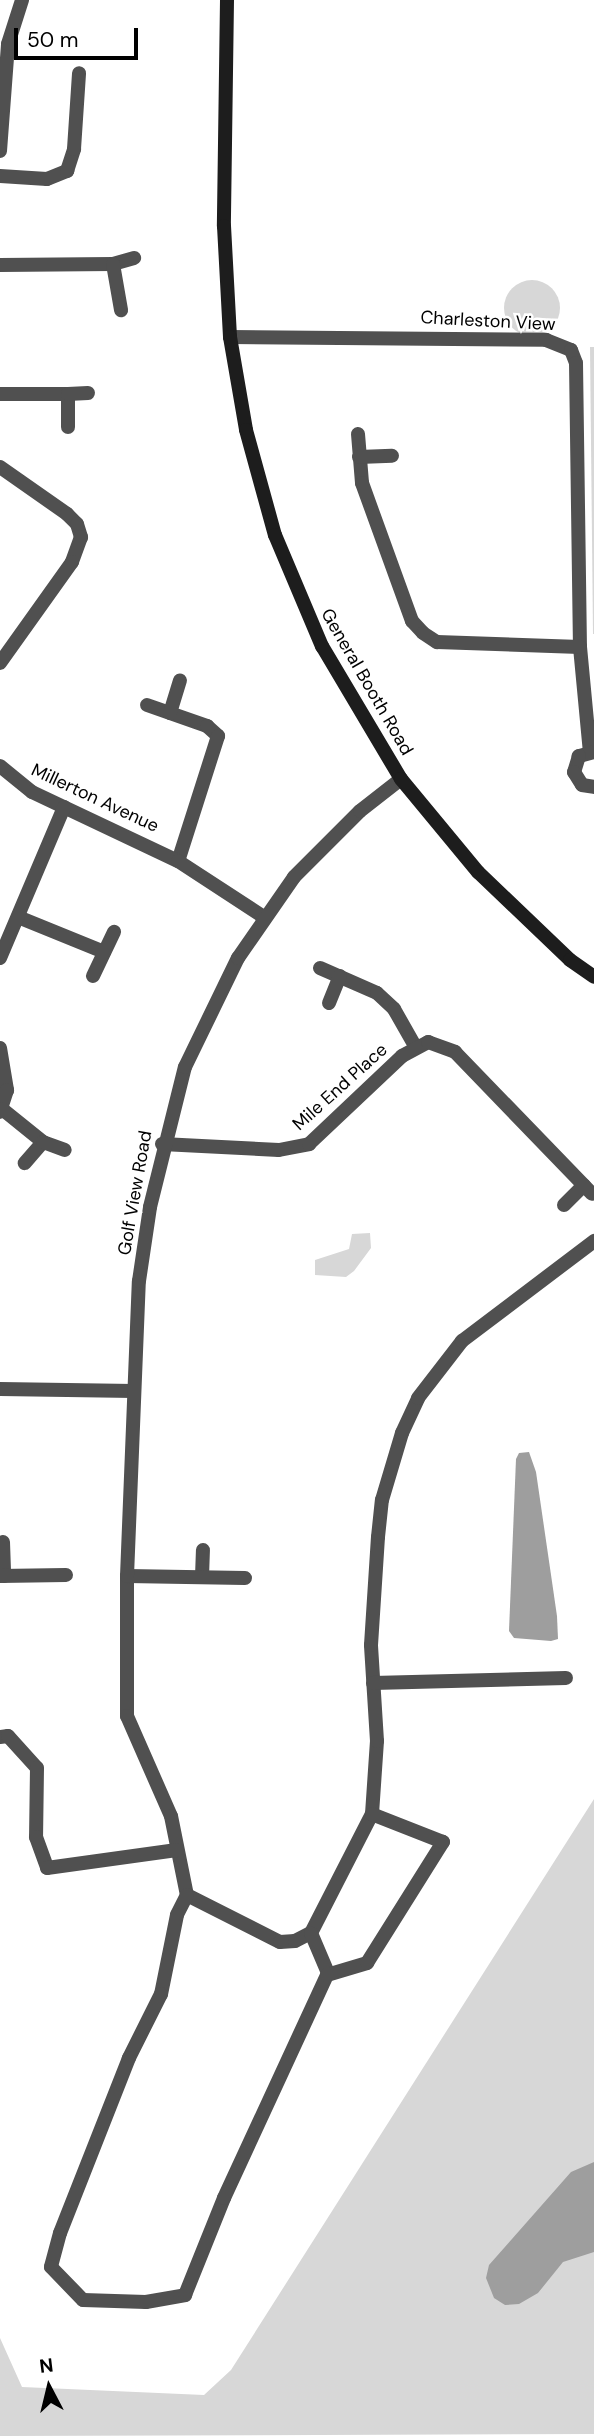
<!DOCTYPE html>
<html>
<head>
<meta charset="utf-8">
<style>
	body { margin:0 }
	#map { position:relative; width:594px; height:2436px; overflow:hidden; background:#fff; font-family:"DM Sans",sans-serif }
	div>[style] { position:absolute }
	.green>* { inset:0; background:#d7d7d7 }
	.round { border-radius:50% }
	.water>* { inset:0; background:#9e9e9e }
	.street>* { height:14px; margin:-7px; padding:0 7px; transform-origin:7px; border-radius:7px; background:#505050 }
	.secondary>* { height:14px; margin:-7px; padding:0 7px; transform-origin:7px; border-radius:7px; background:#1d1d1d }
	span { translate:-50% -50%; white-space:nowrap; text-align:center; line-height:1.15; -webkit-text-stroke:5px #fff; paint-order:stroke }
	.street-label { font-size:18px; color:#000 }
	.north { position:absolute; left:14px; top:2352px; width:70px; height:70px; -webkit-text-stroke:5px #fff; paint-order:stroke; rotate:353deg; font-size:19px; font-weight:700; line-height:28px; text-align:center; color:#000 }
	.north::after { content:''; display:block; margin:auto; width:24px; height:32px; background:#000; clip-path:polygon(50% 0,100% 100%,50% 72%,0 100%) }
	.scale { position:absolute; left:14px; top:28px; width:124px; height:32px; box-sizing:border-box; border:4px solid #000; border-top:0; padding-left:9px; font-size:21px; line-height:24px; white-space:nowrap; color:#000; -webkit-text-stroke:5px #fff; paint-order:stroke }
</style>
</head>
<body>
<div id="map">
	<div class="green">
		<div class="round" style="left:504px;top:280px;width:56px;height:56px"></div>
		<div style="clip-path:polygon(590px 347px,594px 347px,594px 634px,593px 634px)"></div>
		<div style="clip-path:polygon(370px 1233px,371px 1248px,354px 1271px,346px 1277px,315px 1275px,315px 1260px,349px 1249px,352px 1234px)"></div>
		<div style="clip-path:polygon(594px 1799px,594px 2434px,0 2436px,0 2338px,22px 2387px,204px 2395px,231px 2370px)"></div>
	</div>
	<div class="water">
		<div style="clip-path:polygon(529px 1452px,536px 1472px,557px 1616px,558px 1639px,551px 1641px,514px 1638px,509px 1631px,516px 1459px,519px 1453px)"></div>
		<div style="clip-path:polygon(594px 2162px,594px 2252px,563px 2262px,538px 2293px,519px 2304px,505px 2305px,494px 2298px,486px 2278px,489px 2265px,571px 2172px)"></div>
	</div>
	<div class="street">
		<div style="left:0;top:151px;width:107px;rotate:-85.7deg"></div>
		<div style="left:8px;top:44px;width:46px;rotate:-72.3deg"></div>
		<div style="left:0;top:176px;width:47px;rotate:3.7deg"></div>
		<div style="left:47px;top:179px;width:22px;rotate:-22deg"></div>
		<div style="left:67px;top:171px;width:23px;rotate:-72deg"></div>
		<div style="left:74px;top:149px;width:76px;rotate:-86.2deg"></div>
		<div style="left:113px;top:264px;width:22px;rotate:-16deg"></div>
		<div style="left:0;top:265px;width:113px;rotate:-0.5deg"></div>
		<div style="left:113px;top:264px;width:47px;rotate:80.1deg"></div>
		<div style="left:230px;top:337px;width:316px;rotate:0.5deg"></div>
		<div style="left:546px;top:340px;width:27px;rotate:22deg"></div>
		<div style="left:571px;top:350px;width:14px;rotate:69deg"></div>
		<div style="left:576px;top:363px;width:284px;rotate:89.2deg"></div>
		<div style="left:580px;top:647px;width:105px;rotate:84.6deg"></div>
		<div style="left:0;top:394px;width:68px"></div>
		<div style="left:68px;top:394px;width:33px;rotate:90deg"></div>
		<div style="left:68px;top:394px;width:20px;rotate:-3deg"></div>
		<div style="left:358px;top:434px;width:49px;rotate:85.3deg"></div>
		<div style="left:362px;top:483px;width:147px;rotate:70.1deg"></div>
		<div style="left:412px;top:621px;width:16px;rotate:47deg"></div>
		<div style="left:423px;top:633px;width:17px;rotate:33deg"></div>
		<div style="left:437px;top:642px;width:143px;rotate:2deg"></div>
		<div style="left:359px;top:457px;width:33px;rotate:-2deg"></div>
		<div style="left:0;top:467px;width:82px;rotate:35deg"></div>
		<div style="left:67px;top:514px;width:14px;rotate:45deg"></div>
		<div style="left:77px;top:524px;width:14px;rotate:73deg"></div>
		<div style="left:81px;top:537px;width:27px;rotate:110deg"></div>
		<div style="left:72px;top:562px;width:124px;rotate:125.5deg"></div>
		<div style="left:147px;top:705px;width:64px;rotate:19.3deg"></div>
		<div style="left:207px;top:726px;width:15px;rotate:42deg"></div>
		<div style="left:218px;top:736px;width:131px;rotate:107.7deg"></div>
		<div style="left:170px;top:713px;width:34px;rotate:-73deg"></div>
		<div style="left:594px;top:752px;width:16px;rotate:165deg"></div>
		<div style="left:579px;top:756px;width:17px;rotate:107deg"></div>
		<div style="left:574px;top:772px;width:15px;rotate:58deg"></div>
		<div style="left:582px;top:785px;width:12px;rotate:9deg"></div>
		<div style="left:0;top:766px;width:41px;rotate:39.1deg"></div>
		<div style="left:32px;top:792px;width:161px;rotate:25.3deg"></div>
		<div style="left:178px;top:861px;width:103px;rotate:33.1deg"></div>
		<div style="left:18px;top:917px;width:93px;rotate:22.1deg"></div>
		<div style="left:0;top:958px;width:164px;rotate:-67deg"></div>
		<div style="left:320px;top:968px;width:62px;rotate:23.7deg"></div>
		<div style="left:377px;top:993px;width:23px;rotate:43deg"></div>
		<div style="left:394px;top:1009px;width:43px;rotate:60.4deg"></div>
		<div style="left:93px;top:976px;width:49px;rotate:-64.5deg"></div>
		<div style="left:329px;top:1003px;width:29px;rotate:-68deg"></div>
		<div style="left:0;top:1048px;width:43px;rotate:80.5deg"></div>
		<div style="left:7px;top:1090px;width:23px;rotate:108deg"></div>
		<div style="left:2px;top:1109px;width:53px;rotate:38.8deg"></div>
		<div style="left:43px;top:1142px;width:28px;rotate:131deg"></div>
		<div style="left:43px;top:1142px;width:23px;rotate:20deg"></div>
		<div style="left:162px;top:1144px;width:117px;rotate:2.9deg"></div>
		<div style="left:279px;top:1150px;width:31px;rotate:-11deg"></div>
		<div style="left:309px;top:1144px;width:128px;rotate:-43.4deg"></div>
		<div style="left:402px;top:1056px;width:30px;rotate:-28deg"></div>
		<div style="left:428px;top:1042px;width:29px;rotate:20deg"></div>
		<div style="left:455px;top:1052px;width:197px;rotate:46deg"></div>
		<div style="left:564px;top:1205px;width:28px;rotate:-45deg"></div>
		<div style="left:0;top:1389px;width:134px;rotate:0.9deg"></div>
		<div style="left:3px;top:1542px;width:34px;rotate:88deg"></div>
		<div style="left:0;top:1576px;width:66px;rotate:-0.9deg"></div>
		<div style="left:127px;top:1576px;width:140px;rotate:90deg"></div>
		<div style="left:127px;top:1716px;width:109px;rotate:66.3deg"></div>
		<div style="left:171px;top:1816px;width:81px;rotate:78.6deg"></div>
		<div style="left:187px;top:1895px;width:104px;rotate:26.8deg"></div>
		<div style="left:280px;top:1942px;width:15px;rotate:-4deg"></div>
		<div style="left:295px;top:1941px;width:18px;rotate:-27deg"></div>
		<div style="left:311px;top:1933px;width:134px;rotate:-62.9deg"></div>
		<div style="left:372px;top:1814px;width:73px;rotate:-86.1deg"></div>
		<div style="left:377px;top:1741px;width:96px;rotate:-93.6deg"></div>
		<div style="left:371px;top:1645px;width:108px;rotate:-86.3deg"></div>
		<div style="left:378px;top:1537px;width:37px;rotate:-84deg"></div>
		<div style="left:382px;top:1500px;width:70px;rotate:-73.4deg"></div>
		<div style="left:402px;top:1433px;width:38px;rotate:-65deg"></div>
		<div style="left:418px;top:1398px;width:72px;rotate:-52.3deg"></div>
		<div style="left:462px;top:1341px;width:166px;rotate:-37.1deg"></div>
		<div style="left:202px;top:1577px;width:27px;rotate:-88deg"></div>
		<div style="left:245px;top:1578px;width:118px;rotate:-179deg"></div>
		<div style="left:127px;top:1576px;width:295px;rotate:-87.7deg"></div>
		<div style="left:139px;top:1281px;width:75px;rotate:-81.5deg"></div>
		<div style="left:150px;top:1207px;width:144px;rotate:-76deg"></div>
		<div style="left:185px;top:1067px;width:121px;rotate:-64.1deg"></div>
		<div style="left:238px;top:958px;width:98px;rotate:-55.3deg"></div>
		<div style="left:294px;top:877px;width:93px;rotate:-45deg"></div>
		<div style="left:360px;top:811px;width:52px;rotate:-38deg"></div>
		<div style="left:373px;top:1683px;width:193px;rotate:-1.5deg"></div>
		<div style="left:0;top:1737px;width:8px;rotate:-7deg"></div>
		<div style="left:8px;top:1736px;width:43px;rotate:47.8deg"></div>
		<div style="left:37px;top:1768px;width:69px;rotate:90.8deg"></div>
		<div style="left:36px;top:1837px;width:33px;rotate:70deg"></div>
		<div style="left:47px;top:1868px;width:131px;rotate:-7.9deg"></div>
		<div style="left:187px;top:1895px;width:22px;rotate:117deg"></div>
		<div style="left:177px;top:1915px;width:81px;rotate:101.4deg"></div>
		<div style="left:161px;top:1994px;width:72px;rotate:116.6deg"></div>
		<div style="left:129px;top:2058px;width:188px;rotate:111.5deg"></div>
		<div style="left:60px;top:2233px;width:35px;rotate:105deg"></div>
		<div style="left:51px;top:2267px;width:46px;rotate:45.9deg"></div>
		<div style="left:83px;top:2300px;width:63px;rotate:1.8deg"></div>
		<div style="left:146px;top:2302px;width:40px;rotate:-10deg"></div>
		<div style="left:185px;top:2295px;width:105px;rotate:-68.1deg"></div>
		<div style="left:224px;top:2198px;width:248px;rotate:-65.2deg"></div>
		<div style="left:328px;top:1973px;width:43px;rotate:-113deg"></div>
		<div style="left:327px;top:1975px;width:42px;rotate:-16.7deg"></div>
		<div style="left:367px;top:1963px;width:143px;rotate:-57.9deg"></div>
		<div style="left:443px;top:1842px;width:76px;rotate:-158.5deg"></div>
	</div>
	<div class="secondary">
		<div style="left:227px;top:0;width:226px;rotate:90.8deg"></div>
		<div style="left:224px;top:226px;width:111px;rotate:86.9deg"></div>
		<div style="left:230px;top:337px;width:94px;rotate:80.2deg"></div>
		<div style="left:246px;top:430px;width:109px;rotate:74.6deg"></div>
		<div style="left:275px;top:535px;width:121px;rotate:67.1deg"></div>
		<div style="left:322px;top:646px;width:155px;rotate:59.3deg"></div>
		<div style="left:401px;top:779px;width:121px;rotate:50.4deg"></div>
		<div style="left:478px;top:872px;width:127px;rotate:43.7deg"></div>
		<div style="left:570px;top:960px;width:29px;rotate:35deg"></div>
	</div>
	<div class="street-label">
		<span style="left:488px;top:321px;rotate:3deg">Charleston View</span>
		<span style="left:367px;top:682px;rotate:60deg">General Booth Road</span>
		<span style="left:95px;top:798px;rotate:25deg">Millerton Avenue</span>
		<span style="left:340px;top:1087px;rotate:-42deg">Mile End Place</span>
		<span style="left:135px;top:1193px;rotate:-80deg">Golf View Road</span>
	</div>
	<div class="north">N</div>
	<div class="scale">50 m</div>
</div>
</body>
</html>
